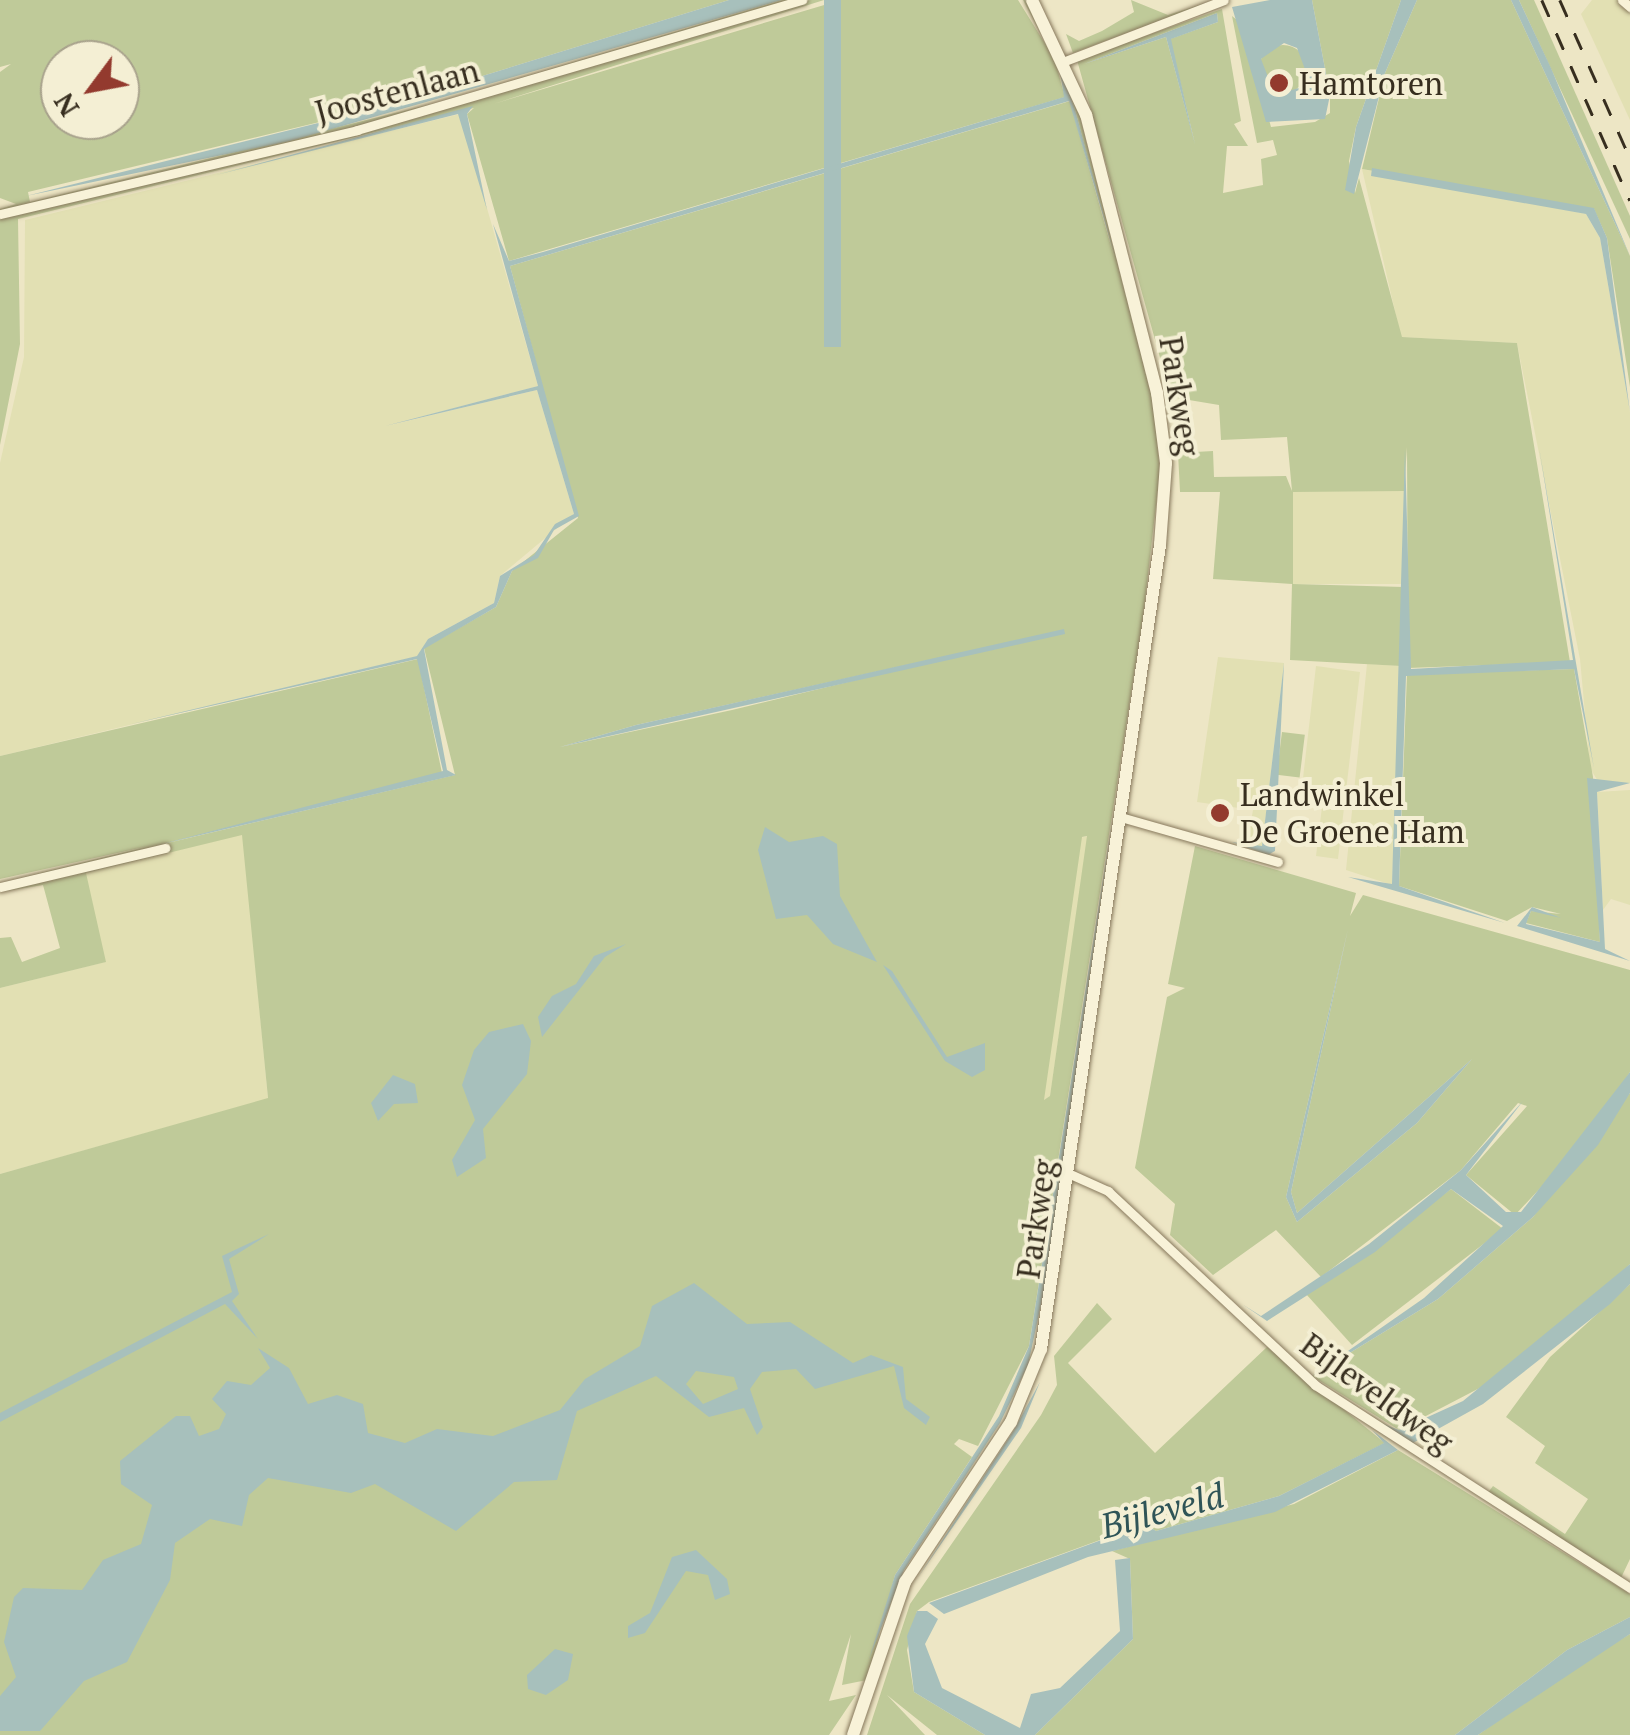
<!DOCTYPE html>
<html>
<head>
<meta charset="utf-8">
<style>
	body { margin:0 }
	#map { position:relative; width:1630px; height:1735px; overflow:hidden; background:#ede6c5; font-family:"PT Serif",serif }
	div>[style] { position:absolute }
	.farmland>* { inset:0; background:#e2e0b3; transform-origin:0 0 }
	.green>* { inset:0; background:#bfca99; transform-origin:0 0 }
	.round { border-radius:50% }
	.water>* { inset:0; background:#a7c0bc; transform-origin:0 0 }
	.roads { filter:drop-shadow(0 0 2px #87785c) drop-shadow(0 0 2px #87785c) }
	.street>* { height:9px; margin:-4.5px; padding:0 4.5px; transform-origin:4.5px; border-radius:4.5px; background:#f8f2d8 }
	.secondary>* { height:12px; margin:-6px; padding:0 6px; transform-origin:6px; border-radius:6px; background:#f8f2d8 }
	.rail>* { height:2.5px; margin-top:-1.25px; transform-origin:0; background:repeating-linear-gradient(90deg,#372e1f 0 18px,transparent 0 36px) }
	.dots>* { width:28px; height:28px; translate:-50% -50%; box-sizing:border-box; border:5px solid #f4efd4; border-radius:50% }
	span { translate:-50% -50%; white-space:nowrap; text-align:center; line-height:1.15; -webkit-text-stroke:8px #f4efd4; paint-order:stroke }
	.poi-label { font-size:32px; color:#372e1f }
	.left { translate:0 -50%; text-align:left }
	.street-label { font-size:32px; color:#372e1f }
	.water-label { font-size:35px; color:#2f5457; font-style:italic }
	.north { position:absolute; left:40px; top:40px; width:100px; height:100px; box-sizing:border-box; background:#f4efd4; border:2px solid #a8a28c; border-radius:50%; rotate:238deg; font-size:28px; font-weight:700; line-height:40px; text-align:center; color:#372e1f }
	.north::after { content:''; display:block; margin:auto; width:35px; height:45px; background:#933a2e; clip-path:polygon(50% 0,100% 100%,50% 72%,0 100%) }
</style>
</head>
<body>
<div id="map">
	<div class="farmland">
		<div style="clip-path:polygon(1592px 0,1630px 0,1630px 120px,1581px 14px)"></div>
		<div style="clip-path:polygon(460px 114px,538px 386px,386px 426px,537px 390px,574px 514px,500px 576px,494px 603px,428px 639px,418px 656px,0 756px,0 463px,24px 357px,25px 220px)"></div>
		<div style="clip-path:polygon(1362px 169px,1586px 214px,1600px 238px,1630px 412px,1630px 783px,1599px 783px,1590px 768px,1580px 659px,1517px 343px,1401px 337px)"></div>
		<div style="left:1293px;top:491px;width:111px;height:93px"></div>
		<div style="clip-path:polygon(1218px 657px,1284px 663px,1262px 847px,1247px 844px,1253px 810px,1197px 802px)"></div>
		<div style="clip-path:polygon(1367px 664px,1401px 666px,1392px 885px,1346px 870px)"></div>
		<div style="clip-path:polygon(1316px 666px,1360px 672px,1338px 859px,1316px 856px,1322px 807px,1300px 804px)"></div>
		<div style="clip-path:polygon(1630px 790px,1630px 905px,1611px 899px,1603px 910px,1597px 792px)"></div>
		<div style="clip-path:polygon(243px 834px,268px 1099px,0 1174px,0 988px,105px 962px,85px 873px)"></div>
		<div style="clip-path:polygon(1088px 836px,1050px 1097px,1029px 1110px,1079px 838px)"></div>
	</div>
	<div class="green">
		<div style="clip-path:polygon(evenodd,0 0,729px 0,378px 108px,28px 192px,30px 202px,436px 103px,782px 0,796px 0,481px 97px,810px 0,824px 0,493px 104px,841px 0,1018px 0,1054px 58px,1023px 0,1028px 0,1075px 98px,1153px 402px,1160px 471px,1143px 617px,1029px 1346px,978px 1446px,959px 1439px,954px 1444px,972px 1457px,895px 1575px,867px 1680px,842px 1685px,851px 1634px,829px 1701px,856px 1695px,829px 1735px,0 1735px,0 1174px,268px 1098px,242px 835px,86px 873px,106px 962px,0 988px,0 938px,11px 937px,22px 962px,60px 948px,43px 885px,0 892px,0 883px,149px 846px,0 879px,0 756px,418px 659px,442px 773px,159px 845px,455px 775px,424px 648px,496px 607px,512px 571px,578px 518px,510px 266px,1070px 101px,1115px 260px,1074px 106px,1057px 68px,1065px 97px,509px 261px,467px 114px,474px 108px,18px 219px,20px 344px,0 445px,0 209px,16px 204px,0 198px,0 72px,11px 64px,0 67px,0 0,60px 60px,120px 60px,120px 120px,60px 120px,60px 60px,0 0,1064px 630px,732px 710px,560px 747px,636px 725px,1064px 630px,0 0,1087px 836px,1050px 1096px,1044px 1100px,1082px 837px,1087px 836px)"></div>
		<div style="clip-path:polygon(1131px 0,1168px 15px,1215px 0,1073px 53px,1066px 34px,1079px 41px,1102px 31px,1134px 12px)"></div>
		<div style="clip-path:polygon(evenodd,1312px 0,1401px 0,1356px 127px,1349px 161px,1355px 193px,1359px 178px,1402px 337px,1517px 343px,1570px 662px,1408px 668px,1407px 447px,1404px 491px,1293px 492px,1293px 584px,1404px 587px,1401px 666px,1290px 660px,1292px 584px,1213px 579px,1220px 492px,1180px 492px,1178px 453px,1213px 451px,1214px 477px,1286px 476px,1292px 491px,1287px 437px,1221px 440px,1219px 405px,1171px 397px,1077px 60px,1222px 9px,1241px 121px,1234px 124px,1248px 146px,1227px 146px,1223px 193px,1263px 185px,1261px 159px,1277px 155px,1273px 140px,1257px 143px,1232px 16px,1243px 25px,1271px 127px,1315px 122px,1330px 113px,1330px 95px,1312px 0,1217px 13px,1218px 22px,1170px 39px,1195px 144px,1166px 37px,1084px 64px,1217px 13px)"></div>
		<div style="clip-path:polygon(1417px 0,1511px 0,1630px 256px,1630px 387px,1607px 238px,1594px 209px,1362px 169px,1385px 73px)"></div>
		<div style="clip-path:polygon(1519px 0,1534px 0,1630px 216px,1630px 239px)"></div>
		<div class="round" style="left:1259px;top:45px;width:48px;height:48px"></div>
		<div style="clip-path:polygon(1574px 669px,1593px 777px,1600px 942px,1526px 923px,1531px 911px,1561px 914px,1532px 907px,1507px 921px,1399px 886px,1407px 674px)"></div>
		<div style="left:1282px;top:732px;width:23px;height:43px;rotate:7deg"></div>
		<div style="clip-path:polygon(evenodd,1195px 846px,1356px 893px,1350px 916px,1363px 895px,1630px 970px,1630px 1072px,1588px 1137px,1515px 1215px,1466px 1175px,1527px 1106px,1518px 1103px,1461px 1170px,1321px 1277px,1276px 1230px,1213px 1275px,1170px 1235px,1175px 1204px,1135px 1168px,1167px 997px,1185px 988px,1168px 984px,1195px 846px,1348px 929px,1291px 1192px,1297px 1213px,1472px 1059px,1417px 1123px,1297px 1222px,1286px 1197px,1348px 929px)"></div>
		<div style="clip-path:polygon(1630px 1093px,1630px 1264px,1580px 1311px,1495px 1380px,1399px 1430px,1312px 1376px,1438px 1299px,1533px 1217px)"></div>
		<div style="clip-path:polygon(1451px 1189px,1503px 1229px,1352px 1345px,1306px 1294px)"></div>
		<div style="clip-path:polygon(1630px 1284px,1630px 1559px,1620px 1580px,1487px 1494px,1493px 1486px,1565px 1534px,1588px 1499px,1535px 1463px,1545px 1446px,1506px 1417px,1550px 1357px)"></div>
		<div style="clip-path:polygon(1097px 1303px,1112px 1319px,1068px 1363px,1155px 1453px,1267px 1347px,1385px 1443px,1279px 1496px,1156px 1531px,1144px 1524px,929px 1602px,917px 1611px,907px 1650px,914px 1692px,985px 1735px,937px 1735px,887px 1695px,925px 1735px,867px 1735px,910px 1604px,1041px 1415px,1057px 1385px,1054px 1356px)"></div>
		<div style="clip-path:polygon(1398px 1450px,1630px 1594px,1630px 1617px,1567px 1650px,1455px 1735px,1035px 1735px,1133px 1639px,1130px 1559px,1112px 1551px,1294px 1504px)"></div>
		<div style="clip-path:polygon(1630px 1634px,1630px 1735px,1478px 1735px,1561px 1675px)"></div>
	</div>
	<div class="water">
		<div style="clip-path:polygon(729px 0,782px 0,290px 141px,26px 196px,378px 108px)"></div>
		<div style="left:824px;top:0;width:17px;height:347px"></div>
		<div style="clip-path:polygon(evenodd,1270px 0,1312px 0,1330px 95px,1325px 119px,1266px 122px,1232px 7px,1270px 0,1284px 43px,1297px 48px,1306px 72px,1302px 87px,1275px 95px,1261px 59px,1284px 43px)"></div>
		<div style="clip-path:polygon(1401px 0,1417px 0,1385px 73px,1354px 194px,1345px 190px,1356px 127px)"></div>
		<div style="clip-path:polygon(1511px 0,1519px 0,1551px 68px,1630px 256px)"></div>
		<div style="clip-path:polygon(1217px 13px,1218px 22px,1171px 39px,1195px 145px,1166px 37px,1084px 64px)"></div>
		<div style="clip-path:polygon(1059px 66px,1074px 106px,1116px 260px,1069px 101px,510px 266px,579px 516px,554px 530px,538px 558px,512px 571px,496px 607px,424px 649px,447px 770px,456px 775px,158px 845px,443px 771px,417px 659px,127px 725px,417px 656px,428px 639px,494px 603px,500px 576px,534px 555px,555px 524px,574px 514px,537px 390px,385px 426px,538px 386px,493px 224px,509px 261px,543px 252px,1064px 97px)"></div>
		<div style="clip-path:polygon(473px 106px,467px 114px,487px 210px,458px 114px,216px 175px)"></div>
		<div style="clip-path:polygon(1372px 168px,1594px 208px,1607px 238px,1630px 412px,1600px 238px,1586px 214px,1371px 176px)"></div>
		<div style="clip-path:polygon(1539px 447px,1594px 768px,1574px 669px,1406px 676px,1399px 886px,1505px 923px,1348px 877px,1392px 884px,1405px 449px,1411px 669px,1573px 660px)"></div>
		<div style="clip-path:polygon(1064px 629px,1065px 634px,560px 747px,636px 725px)"></div>
		<div style="clip-path:polygon(1284px 663px,1275px 851px,1268px 855px,1232px 842px,1262px 846px)"></div>
		<div style="clip-path:polygon(1587px 778px,1630px 783px,1597px 792px,1605px 949px,1630px 961px,1517px 926px,1532px 907px,1561px 918px,1531px 911px,1526px 924px,1600px 942px)"></div>
		<div style="clip-path:polygon(1114px 809px,1046px 1281px,1028px 1365px,1000px 1423px,904px 1570px,869px 1659px,895px 1575px,999px 1416px,1029px 1346px)"></div>
		<div style="clip-path:polygon(765px 827px,789px 842px,823px 836px,837px 844px,840px 896px,877px 962px,833px 944px,807px 915px,776px 919px,758px 850px)"></div>
		<div style="clip-path:polygon(1348px 929px,1291px 1192px,1297px 1213px,1472px 1059px,1417px 1123px,1297px 1222px,1286px 1197px)"></div>
		<div style="clip-path:polygon(626px 944px,605px 957px,542px 1037px,538px 1017px,552px 996px,576px 984px,594px 956px)"></div>
		<div style="clip-path:polygon(883px 965px,892px 971px,947px 1057px,985px 1043px,985px 1070px,972px 1077px,945px 1061px)"></div>
		<div style="clip-path:polygon(523px 1024px,531px 1041px,527px 1074px,483px 1129px,486px 1158px,457px 1177px,452px 1160px,475px 1120px,462px 1085px,474px 1050px,489px 1032px)"></div>
		<div style="clip-path:polygon(1630px 1072px,1630px 1093px,1598px 1145px,1533px 1217px,1438px 1299px,1312px 1376px,1424px 1298px,1503px 1226px,1451px 1189px,1375px 1252px,1267px 1321px,1242px 1304px,1261px 1316px,1369px 1244px,1461px 1170px,1523px 1101px,1466px 1175px,1506px 1212px,1521px 1212px)"></div>
		<div style="clip-path:polygon(393px 1075px,415px 1084px,418px 1103px,394px 1104px,378px 1121px,371px 1103px)"></div>
		<div style="clip-path:polygon(269px 1234px,229px 1259px,239px 1294px,232px 1301px,258px 1339px,225px 1304px,0 1422px,0 1413px,232px 1292px,222px 1256px)"></div>
		<div style="clip-path:polygon(1630px 1264px,1630px 1284px,1610px 1304px,1483px 1404px,1411px 1444px,1381px 1423px,1399px 1430px,1463px 1401px)"></div>
		<div style="clip-path:polygon(evenodd,694px 1283px,747px 1324px,790px 1322px,853px 1363px,871px 1355px,903px 1367px,906px 1399px,930px 1417px,926px 1425px,904px 1408px,894px 1366px,815px 1389px,796px 1369px,762px 1372px,750px 1389px,763px 1427px,757px 1435px,744px 1408px,709px 1417px,656px 1376px,577px 1411px,557px 1480px,514px 1482px,456px 1531px,375px 1484px,351px 1493px,268px 1478px,249px 1495px,242px 1526px,210px 1519px,175px 1543px,170px 1580px,127px 1662px,84px 1681px,40px 1731px,0 1731px,0 1696px,16px 1677px,4px 1642px,14px 1597px,23px 1588px,82px 1590px,103px 1560px,141px 1544px,152px 1505px,121px 1484px,120px 1461px,176px 1416px,190px 1416px,199px 1436px,219px 1429px,226px 1414px,212px 1399px,227px 1381px,251px 1385px,270px 1368px,258px 1348px,289px 1368px,308px 1404px,337px 1395px,363px 1404px,368px 1433px,405px 1443px,437px 1429px,493px 1436px,560px 1410px,585px 1379px,640px 1346px,652px 1306px,694px 1283px,696px 1371px,734px 1377px,738px 1389px,703px 1404px,686px 1384px,696px 1371px)"></div>
		<div style="clip-path:polygon(1040px 1382px,1021px 1428px,917px 1579px,1014px 1430px)"></div>
		<div style="clip-path:polygon(1372px 1430px,1398px 1450px,1275px 1512px,1088px 1557px,944px 1614px,929px 1603px,1145px 1524px,1156px 1531px,1279px 1496px,1384px 1443px)"></div>
		<div style="clip-path:polygon(696px 1550px,727px 1579px,730px 1594px,715px 1600px,708px 1575px,686px 1571px,645px 1633px,628px 1638px,628px 1626px,650px 1613px,672px 1557px)"></div>
		<div style="clip-path:polygon(1130px 1558px,1133px 1639px,1035px 1735px,985px 1735px,914px 1692px,907px 1636px,917px 1611px,927px 1611px,938px 1619px,925px 1644px,942px 1688px,1020px 1728px,1031px 1694px,1060px 1688px,1120px 1631px,1115px 1560px)"></div>
		<div style="clip-path:polygon(1630px 1617px,1630px 1634px,1478px 1735px,1455px 1735px,1567px 1650px)"></div>
		<div style="clip-path:polygon(555px 1649px,573px 1654px,568px 1680px,546px 1695px,528px 1689px,527px 1675px)"></div>
	</div>
	<div class="roads">
		<div class="street">
			<div style="left:1622px;top:0;width:11px;rotate:41deg"></div>
			<div style="left:1065px;top:61px;width:170px;rotate:-21deg"></div>
			<div style="left:0;top:214px;width:367px;rotate:-13.2deg"></div>
			<div style="left:357px;top:130px;width:464px;rotate:-16.3deg"></div>
			<div style="left:1124px;top:818px;width:160px;rotate:15.9deg"></div>
			<div style="left:0;top:887px;width:170px;rotate:-13.3deg"></div>
			<div style="left:1070px;top:1174px;width:42px;rotate:24.1deg"></div>
			<div style="left:1108px;top:1191px;width:284px;rotate:43.1deg"></div>
			<div style="left:1315px;top:1385px;width:375px;rotate:32.8deg"></div>
		</div>
		<div class="secondary">
			<div style="left:853px;top:1735px;width:162px;rotate:-71.2deg"></div>
			<div style="left:905px;top:1582px;width:192px;rotate:-56.5deg"></div>
			<div style="left:1011px;top:1422px;width:79px;rotate:-67.7deg"></div>
			<div style="left:1041px;top:1349px;width:813px;rotate:-81.58deg"></div>
			<div style="left:1160px;top:545px;width:82px;rotate:-85.8deg"></div>
			<div style="left:1166px;top:463px;width:71px;rotate:-97.3deg"></div>
			<div style="left:1157px;top:393px;width:287px;rotate:-104.3deg"></div>
			<div style="left:1086px;top:115px;width:127px;rotate:-115.2deg"></div>
		</div>
	</div>
	<div class="rail">
		<div style="left:1542px;top:0;width:219px;rotate:66.3deg"></div>
		<div style="left:1560px;top:0;width:173px;rotate:66.1deg"></div>
	</div>
	<div class="dots">
		<div style="left:1279px;top:83px;background:#933a2e"></div>
		<div style="left:1220px;top:813px;background:#933a2e"></div>
	</div>
	<div class="poi-label">
		<span class="left" style="left:1299px;top:83px">Hamtoren</span>
		<span class="left" style="left:1240px;top:813px">Landwinkel<br>De Groene Ham</span>
	</div>
	<div class="street-label">
		<span style="left:397px;top:91px;rotate:-15deg">Joostenlaan</span>
		<span style="left:1180px;top:396px;rotate:81deg">Parkweg</span>
		<span style="left:1036px;top:1219px;rotate:-82deg">Parkweg</span>
		<span style="left:1377px;top:1393px;rotate:36deg">Bijleveldweg</span>
	</div>
	<div class="water-label">
		<span style="left:1162px;top:1510px;rotate:-15deg">Bijleveld</span>
	</div>
	<div class="north">N</div>
</div>
</body>
</html>
